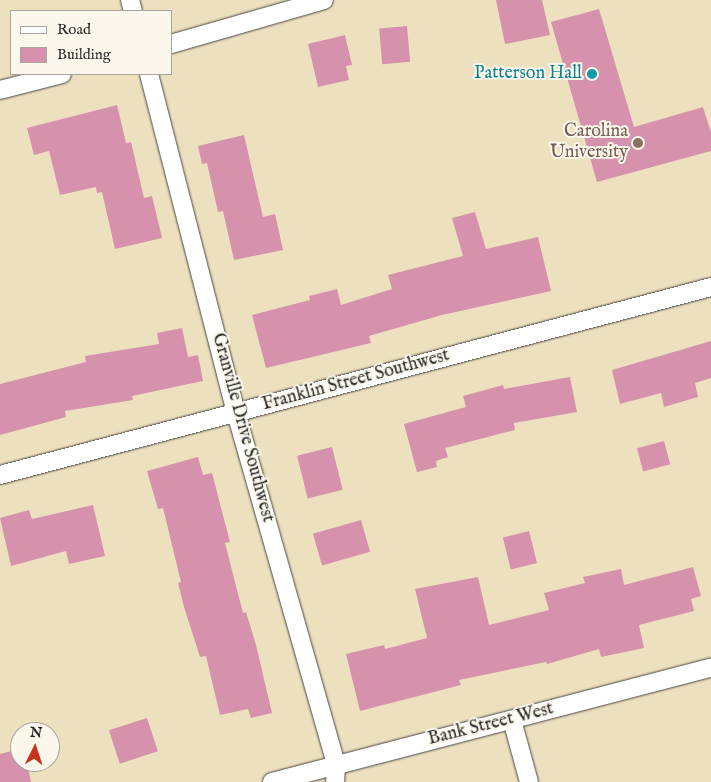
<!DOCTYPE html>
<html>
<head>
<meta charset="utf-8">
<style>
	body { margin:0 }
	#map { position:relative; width:711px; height:782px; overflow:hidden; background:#ede0bf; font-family:"IM FELL English",serif }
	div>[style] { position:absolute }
	.building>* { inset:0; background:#d692ad; transform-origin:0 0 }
	.roads { filter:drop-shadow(0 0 1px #484641) drop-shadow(0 0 1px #484641) }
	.street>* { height:18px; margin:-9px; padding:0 9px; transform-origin:9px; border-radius:9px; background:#fff }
	.dots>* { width:14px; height:14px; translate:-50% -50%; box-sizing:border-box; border:2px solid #fbf7ec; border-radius:50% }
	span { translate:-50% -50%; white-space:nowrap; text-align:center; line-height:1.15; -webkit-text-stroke:4px #fbf7ec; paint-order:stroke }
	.culture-label { font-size:18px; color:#0d838f }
	.right { translate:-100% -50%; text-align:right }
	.education-label { font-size:18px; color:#785e54 }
	.street-label { font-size:18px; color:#2b2b2b }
	.legend { position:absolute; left:10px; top:10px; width:162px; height:65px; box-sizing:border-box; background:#fbf7ec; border:1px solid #a8a59f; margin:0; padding:6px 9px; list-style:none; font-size:15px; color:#2b2b2b }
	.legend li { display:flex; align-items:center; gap:10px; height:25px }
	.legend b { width:25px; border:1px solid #a8a59f }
	.north { position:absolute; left:10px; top:722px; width:50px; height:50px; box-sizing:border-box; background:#fbf7ec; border:1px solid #a8a59f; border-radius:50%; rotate:4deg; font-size:14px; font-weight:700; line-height:20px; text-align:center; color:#2b2b2b }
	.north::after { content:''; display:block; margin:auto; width:18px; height:22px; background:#c8321e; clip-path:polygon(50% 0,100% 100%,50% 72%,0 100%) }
</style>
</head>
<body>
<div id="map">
	<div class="building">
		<div style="clip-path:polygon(496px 0,542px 0,550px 35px,505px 44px)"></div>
		<div style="clip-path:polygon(599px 9px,634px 127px,703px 107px,711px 132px,711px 151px,597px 182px,551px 22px)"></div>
		<div style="left:407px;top:26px;width:36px;height:28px;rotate:85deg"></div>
		<div style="clip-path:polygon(345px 35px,352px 65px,346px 66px,349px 80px,318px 87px,308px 44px)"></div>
		<div style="clip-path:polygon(117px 105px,126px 143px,131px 142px,144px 198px,152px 196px,162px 238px,115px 249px,102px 192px,97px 193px,96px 187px,60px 195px,49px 151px,34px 155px,27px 128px)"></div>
		<div style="clip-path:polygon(244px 135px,263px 217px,275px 214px,283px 250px,234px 260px,223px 211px,218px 212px,207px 163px,202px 164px,198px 146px)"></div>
		<div style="clip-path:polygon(475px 212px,486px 249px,538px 237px,551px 291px,442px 315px,369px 336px,371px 343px,266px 368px,252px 315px,310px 300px,309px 296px,337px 289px,341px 305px,392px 289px,388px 275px,463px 256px,452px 218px)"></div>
		<div style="clip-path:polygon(182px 328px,188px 357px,198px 355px,203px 381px,132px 396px,133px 400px,65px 411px,66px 417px,0 435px,0 384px,86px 362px,85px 356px,159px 344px,157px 333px)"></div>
		<div style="clip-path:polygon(711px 341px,711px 378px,695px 383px,698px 397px,664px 407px,661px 393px,620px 404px,612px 370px)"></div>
		<div style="clip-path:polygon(570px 377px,577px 412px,514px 423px,515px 430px,445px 448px,448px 457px,436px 461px,437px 467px,417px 472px,404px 424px,466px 407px,463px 396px,503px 385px,504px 389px)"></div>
		<div style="left:664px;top:441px;width:24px;height:28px;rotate:75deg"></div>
		<div style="left:332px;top:447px;width:44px;height:36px;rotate:76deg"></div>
		<div style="clip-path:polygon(198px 457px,203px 475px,212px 473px,230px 542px,225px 543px,243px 613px,246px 612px,256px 645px,272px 713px,251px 718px,248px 709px,220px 715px,206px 656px,200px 657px,184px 607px,178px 583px,181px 582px,163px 508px,158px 509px,147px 471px)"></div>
		<div style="clip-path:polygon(93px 505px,105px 556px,69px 564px,66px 551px,11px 566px,0 518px,29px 510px,32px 519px)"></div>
		<div style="left:361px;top:520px;width:33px;height:50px;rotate:74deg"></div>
		<div style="left:529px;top:531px;width:33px;height:27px;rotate:76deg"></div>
		<div style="clip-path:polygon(693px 567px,701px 596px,691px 599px,694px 611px,639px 625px,644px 648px,601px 657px,599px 649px,547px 664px,546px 662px,459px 680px,461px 685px,360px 711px,346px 654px,384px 645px,385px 649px,427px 638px,415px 589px,478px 577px,489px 625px,549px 610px,544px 593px,585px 583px,583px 577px,621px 569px,624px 585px)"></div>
		<div style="left:147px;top:718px;width:35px;height:40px;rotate:72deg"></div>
		<div style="clip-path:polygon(20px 749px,20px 762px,27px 762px,31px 782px,0 782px,0 754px)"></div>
	</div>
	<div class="roads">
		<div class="street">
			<div style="left:130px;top:0;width:11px;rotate:75deg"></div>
			<div style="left:171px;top:44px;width:159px;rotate:-16deg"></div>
			<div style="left:149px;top:74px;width:350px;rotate:75.6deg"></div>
			<div style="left:236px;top:413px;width:366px;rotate:74.1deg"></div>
			<div style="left:336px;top:765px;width:17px;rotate:93deg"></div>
			<div style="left:0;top:90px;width:64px;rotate:-14.5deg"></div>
			<div style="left:0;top:475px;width:735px;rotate:-14.81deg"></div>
			<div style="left:512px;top:720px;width:64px;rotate:74.7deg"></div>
			<div style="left:272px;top:782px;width:454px;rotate:-14.6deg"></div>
		</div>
	</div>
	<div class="dots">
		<div style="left:592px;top:74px;background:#0f9aa8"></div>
		<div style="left:638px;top:143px;background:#8d6e63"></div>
	</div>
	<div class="culture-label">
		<span class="right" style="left:582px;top:74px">Patterson Hall</span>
	</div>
	<div class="education-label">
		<span class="right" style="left:628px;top:143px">Carolina<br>University</span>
	</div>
	<div class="street-label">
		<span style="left:356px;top:381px;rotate:-15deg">Franklin Street Southwest</span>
		<span style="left:242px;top:428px;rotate:75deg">Granville Drive Southwest</span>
		<span style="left:491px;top:725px;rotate:-14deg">Bank Street West</span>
	</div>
	<ul class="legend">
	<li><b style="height:6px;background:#fff"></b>Road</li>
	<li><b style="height:14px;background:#d692ad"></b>Building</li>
	</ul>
	<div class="north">N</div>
</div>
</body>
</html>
